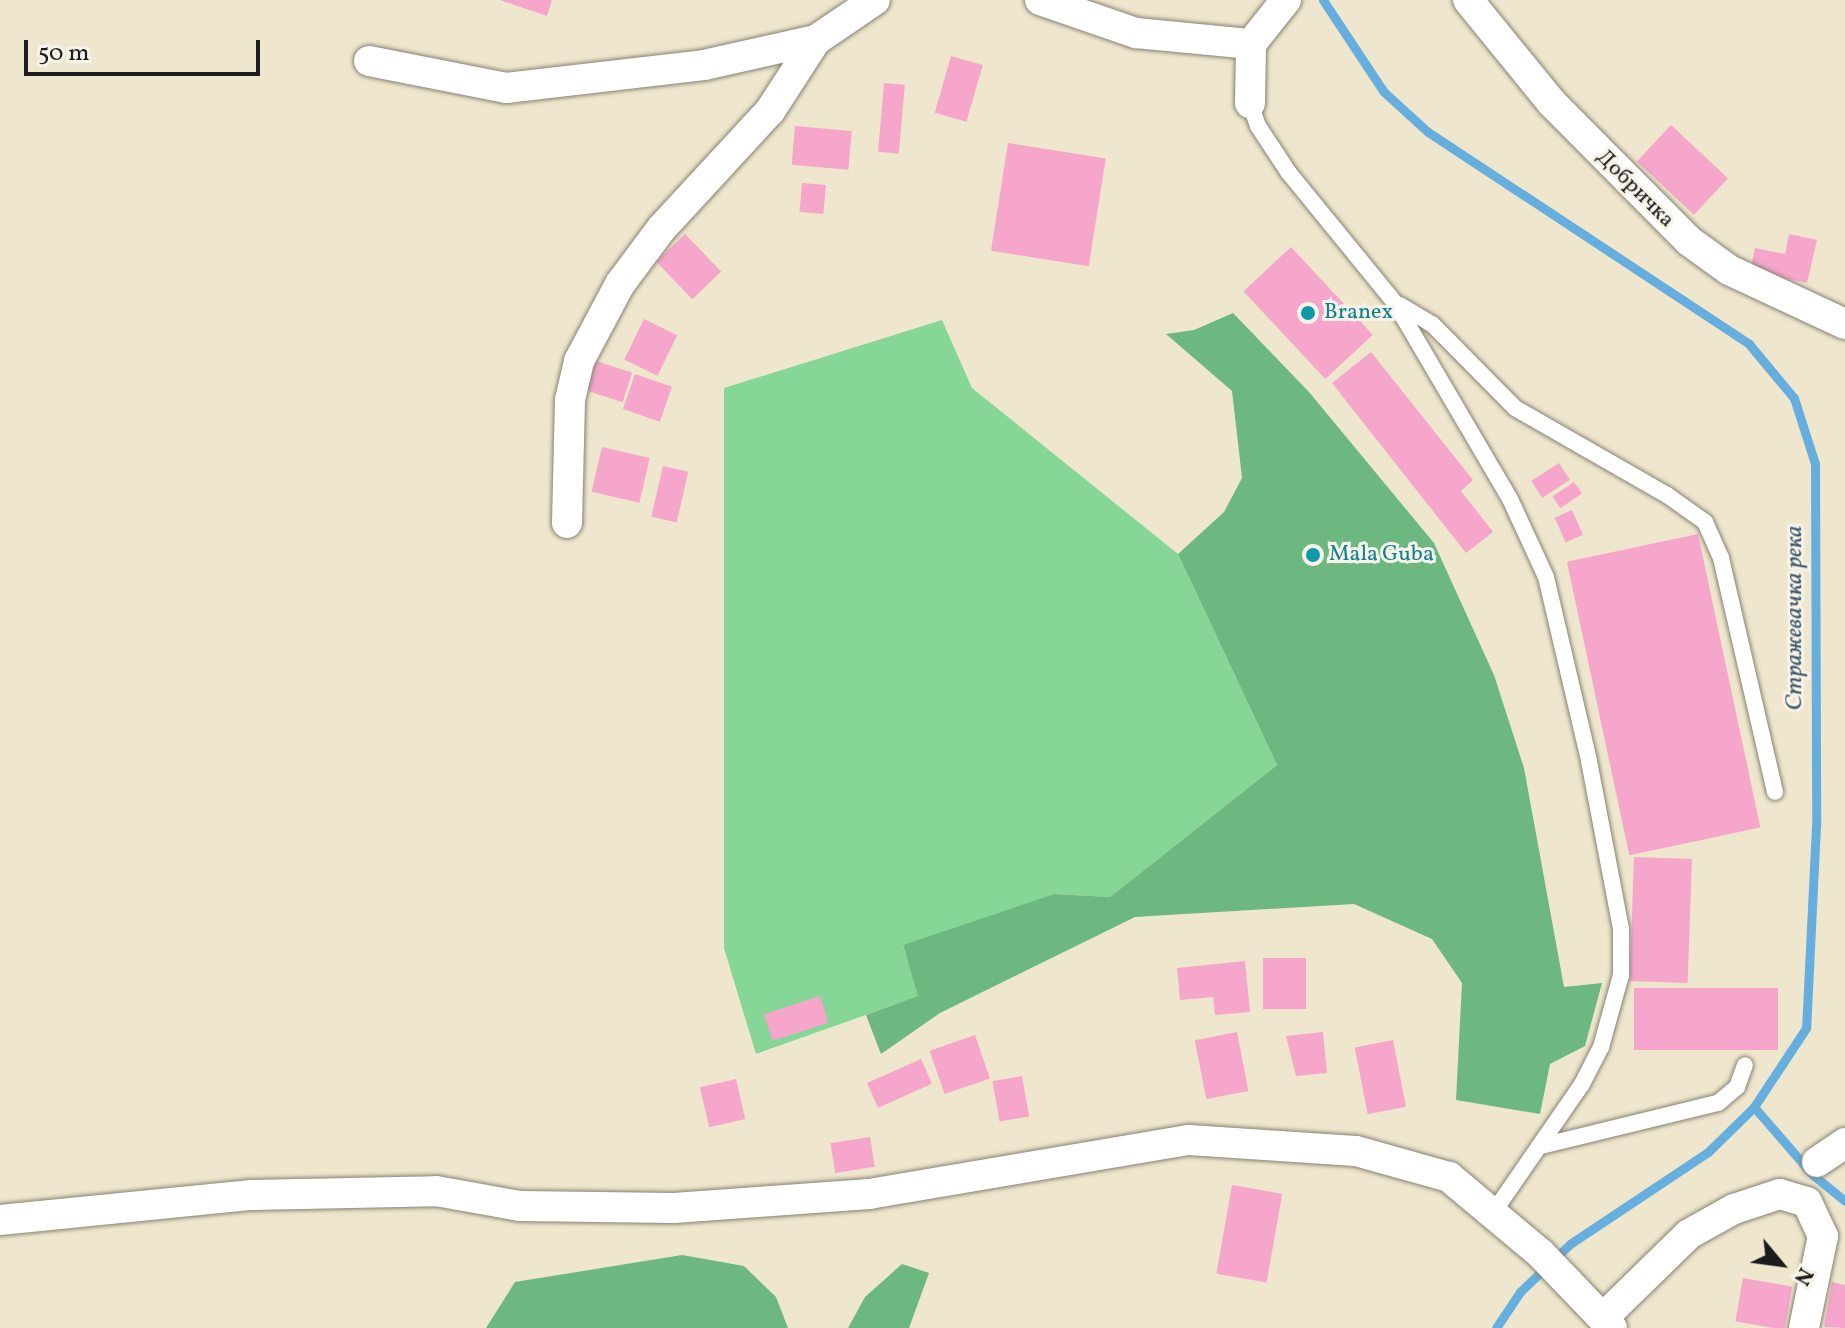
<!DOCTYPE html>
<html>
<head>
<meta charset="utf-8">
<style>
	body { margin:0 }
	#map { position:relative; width:1845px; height:1328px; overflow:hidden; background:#efe7cd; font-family:Vollkorn,serif }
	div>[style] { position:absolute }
	.green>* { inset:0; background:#86d797 }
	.forest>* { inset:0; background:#6cb880 }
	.stream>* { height:9px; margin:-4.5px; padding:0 4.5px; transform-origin:4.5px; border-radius:4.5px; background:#66aedd }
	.building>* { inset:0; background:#f6a5cb; transform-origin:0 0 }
	.roads { filter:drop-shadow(0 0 2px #868274) drop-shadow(0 0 2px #868274) }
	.lane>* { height:16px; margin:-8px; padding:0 8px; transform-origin:8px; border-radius:8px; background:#fff }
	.street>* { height:30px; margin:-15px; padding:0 15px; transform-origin:15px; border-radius:15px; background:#fff }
	.dots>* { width:22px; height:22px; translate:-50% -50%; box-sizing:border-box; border:4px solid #f7f3e8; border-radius:50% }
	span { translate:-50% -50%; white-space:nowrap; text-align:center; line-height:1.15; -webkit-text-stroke:6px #f7f3e8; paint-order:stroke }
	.street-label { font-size:22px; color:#1c1c1c }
	.culture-label { font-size:22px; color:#0d838f }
	.left { translate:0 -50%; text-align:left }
	.water-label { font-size:24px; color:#3a5669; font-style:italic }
	.north { position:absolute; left:1741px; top:1224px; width:80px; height:80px; -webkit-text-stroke:6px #f7f3e8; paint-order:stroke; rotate:119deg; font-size:22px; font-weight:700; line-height:32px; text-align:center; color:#1c1c1c }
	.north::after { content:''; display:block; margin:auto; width:28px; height:36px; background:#1c1c1c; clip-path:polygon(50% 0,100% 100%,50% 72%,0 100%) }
	.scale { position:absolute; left:24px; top:40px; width:236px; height:36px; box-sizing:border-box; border:4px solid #1c1c1c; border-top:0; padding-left:10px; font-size:24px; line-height:28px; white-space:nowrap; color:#1c1c1c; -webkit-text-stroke:6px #f7f3e8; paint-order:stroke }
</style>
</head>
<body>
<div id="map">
	<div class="green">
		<div style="clip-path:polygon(942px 320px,972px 388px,1178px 554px,1277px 765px,1110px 897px,1054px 894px,903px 946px,919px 996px,756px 1054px,724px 948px,724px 388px)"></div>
	</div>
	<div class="forest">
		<div style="clip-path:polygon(1233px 313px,1309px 392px,1434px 543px,1494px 675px,1524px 768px,1564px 987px,1602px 983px,1585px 1046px,1550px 1064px,1540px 1114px,1456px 1100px,1462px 983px,1432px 939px,1354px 904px,1135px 917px,940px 1013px,881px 1054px,866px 1015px,918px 996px,903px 945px,1054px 894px,1110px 897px,1277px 765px,1178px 554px,1224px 512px,1242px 478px,1232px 391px,1166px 334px,1194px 330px)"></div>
		<div style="clip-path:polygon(682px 1255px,744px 1266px,776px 1297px,788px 1328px,486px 1328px,515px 1282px)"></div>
		<div style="clip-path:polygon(902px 1264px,929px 1273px,909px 1328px,848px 1328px,865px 1297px)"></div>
	</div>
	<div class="stream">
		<div style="left:1323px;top:0;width:110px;rotate:56.5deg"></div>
		<div style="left:1384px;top:92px;width:59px;rotate:42.3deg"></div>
		<div style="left:1428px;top:132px;width:385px;rotate:33.4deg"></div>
		<div style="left:1749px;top:344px;width:70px;rotate:50.2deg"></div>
		<div style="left:1794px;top:398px;width:69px;rotate:72.3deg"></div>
		<div style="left:1815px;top:464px;width:362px;rotate:89.8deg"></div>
		<div style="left:1816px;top:826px;width:202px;rotate:92.8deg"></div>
		<div style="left:1806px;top:1028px;width:95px;rotate:123.4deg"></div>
		<div style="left:1754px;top:1107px;width:64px;rotate:135.6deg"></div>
		<div style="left:1708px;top:1152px;width:166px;rotate:146.3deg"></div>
		<div style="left:1570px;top:1244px;width:69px;rotate:136.2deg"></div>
		<div style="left:1520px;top:1292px;width:43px;rotate:123.7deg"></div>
		<div style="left:1754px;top:1107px;width:90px;rotate:49.1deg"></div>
		<div style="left:1813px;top:1175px;width:41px;rotate:39.1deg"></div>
	</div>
	<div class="building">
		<div style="clip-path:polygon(500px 0,552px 0,547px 16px)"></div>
		<div style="left:951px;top:56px;width:33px;height:59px;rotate:16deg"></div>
		<div style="left:884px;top:83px;width:21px;height:69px;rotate:5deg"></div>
		<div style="left:1671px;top:125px;width:78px;height:50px;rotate:43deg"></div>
		<div style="left:795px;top:126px;width:57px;height:39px;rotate:5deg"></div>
		<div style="left:1008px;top:143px;width:99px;height:109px;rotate:9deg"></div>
		<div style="left:802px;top:183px;width:24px;height:29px;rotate:5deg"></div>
		<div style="left:685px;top:234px;width:52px;height:40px;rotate:46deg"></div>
		<div style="clip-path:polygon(1789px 234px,1817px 240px,1807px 283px,1750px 271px,1755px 248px,1785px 254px)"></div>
		<div style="left:1291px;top:247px;width:120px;height:65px;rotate:47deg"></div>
		<div style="left:644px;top:319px;width:37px;height:45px;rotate:26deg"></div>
		<div style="clip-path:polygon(1371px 352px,1473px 480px,1461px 491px,1493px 532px,1466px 553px,1332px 383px)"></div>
		<div style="left:596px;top:361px;width:38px;height:31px;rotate:18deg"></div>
		<div style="left:635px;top:374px;width:39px;height:37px;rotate:19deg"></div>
		<div style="left:602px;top:447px;width:49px;height:46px;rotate:13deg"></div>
		<div style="left:1559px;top:463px;width:20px;height:33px;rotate:57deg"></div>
		<div style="left:663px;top:466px;width:26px;height:52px;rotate:13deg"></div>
		<div style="left:1574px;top:482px;width:14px;height:26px;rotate:56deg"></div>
		<div style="left:1572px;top:510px;width:27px;height:19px;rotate:66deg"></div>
		<div style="left:1698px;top:534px;width:300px;height:134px;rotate:78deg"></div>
		<div style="left:1634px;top:857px;width:58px;height:124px;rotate:2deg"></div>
		<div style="left:1263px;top:958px;width:43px;height:51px"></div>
		<div style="clip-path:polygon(1245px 961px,1250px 1012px,1215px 1015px,1213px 997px,1180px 1000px,1177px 968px)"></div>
		<div style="left:1634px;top:988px;width:144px;height:62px"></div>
		<div style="left:820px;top:996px;width:28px;height:59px;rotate:72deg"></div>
		<div style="left:1237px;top:1032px;width:60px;height:43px;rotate:79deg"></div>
		<div style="clip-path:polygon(1323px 1032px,1327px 1073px,1296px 1076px,1286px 1036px)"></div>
		<div style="left:975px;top:1035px;width:46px;height:48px;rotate:71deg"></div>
		<div style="left:1393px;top:1040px;width:68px;height:39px;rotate:79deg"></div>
		<div style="left:921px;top:1059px;width:27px;height:59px;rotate:66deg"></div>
		<div style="left:1022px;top:1076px;width:41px;height:30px;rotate:80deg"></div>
		<div style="left:736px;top:1079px;width:41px;height:37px;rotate:77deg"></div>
		<div style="left:870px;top:1137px;width:30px;height:40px;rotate:81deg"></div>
		<div style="left:1232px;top:1185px;width:51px;height:90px;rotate:10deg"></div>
		<div style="left:1743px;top:1278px;width:50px;height:44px;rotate:10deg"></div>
		<div style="clip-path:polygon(1832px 1282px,1845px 1285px,1845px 1328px,1824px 1327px)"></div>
	</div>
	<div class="roads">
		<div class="lane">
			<div style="left:1250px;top:103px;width:24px;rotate:71deg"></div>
			<div style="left:1258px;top:126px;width:56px;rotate:56.6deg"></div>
			<div style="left:1289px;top:173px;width:168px;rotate:50.8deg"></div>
			<div style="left:1395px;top:303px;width:227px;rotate:59.6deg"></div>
			<div style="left:1510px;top:499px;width:86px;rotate:65.2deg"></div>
			<div style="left:1546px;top:577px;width:189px;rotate:76.8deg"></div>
			<div style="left:1589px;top:761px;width:171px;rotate:79.2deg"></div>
			<div style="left:1621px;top:929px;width:46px;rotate:90deg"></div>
			<div style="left:1621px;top:975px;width:75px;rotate:105.5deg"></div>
			<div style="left:1601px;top:1047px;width:42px;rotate:117.2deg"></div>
			<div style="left:1582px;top:1084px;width:157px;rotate:124.6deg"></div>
			<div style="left:1400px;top:305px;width:37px;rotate:31deg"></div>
			<div style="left:1432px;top:324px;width:118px;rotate:45.3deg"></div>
			<div style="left:1515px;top:408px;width:175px;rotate:29.8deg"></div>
			<div style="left:1667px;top:495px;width:47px;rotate:35.4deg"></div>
			<div style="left:1705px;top:522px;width:39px;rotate:66deg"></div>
			<div style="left:1721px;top:558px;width:240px;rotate:77deg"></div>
			<div style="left:1541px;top:1146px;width:182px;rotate:-13.7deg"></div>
			<div style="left:1718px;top:1103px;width:25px;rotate:-40deg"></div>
			<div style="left:1737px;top:1087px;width:23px;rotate:-70deg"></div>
		</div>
		<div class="street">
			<div style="left:1040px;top:0;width:102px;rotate:19deg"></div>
			<div style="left:1136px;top:33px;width:116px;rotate:5.5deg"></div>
			<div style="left:1468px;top:0;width:133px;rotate:50.8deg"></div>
			<div style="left:1552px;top:103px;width:194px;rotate:45.2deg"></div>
			<div style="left:1689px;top:241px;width:49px;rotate:35.9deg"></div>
			<div style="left:1729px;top:270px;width:128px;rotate:25deg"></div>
			<div style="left:369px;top:61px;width:140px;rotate:11.1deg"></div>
			<div style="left:506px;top:88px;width:199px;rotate:-6.6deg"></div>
			<div style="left:704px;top:65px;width:115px;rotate:-12.6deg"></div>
			<div style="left:1250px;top:103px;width:59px;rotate:-89deg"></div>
			<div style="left:1251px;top:44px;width:56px;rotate:-51.5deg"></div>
			<div style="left:567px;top:523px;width:123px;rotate:-88.6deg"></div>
			<div style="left:570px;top:400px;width:40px;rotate:-77deg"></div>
			<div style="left:579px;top:361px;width:87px;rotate:-62deg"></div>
			<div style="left:620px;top:284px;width:69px;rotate:-53.3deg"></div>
			<div style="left:661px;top:229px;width:161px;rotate:-47.3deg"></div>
			<div style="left:770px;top:111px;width:85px;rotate:-57.1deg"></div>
			<div style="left:816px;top:40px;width:71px;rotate:-34.1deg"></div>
			<div style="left:1817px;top:1162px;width:34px;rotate:-34deg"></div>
			<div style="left:0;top:1220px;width:253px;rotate:-5.7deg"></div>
			<div style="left:252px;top:1195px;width:184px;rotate:-1.2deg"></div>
			<div style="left:436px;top:1191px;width:85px;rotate:10.1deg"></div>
			<div style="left:520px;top:1206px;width:154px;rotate:0.7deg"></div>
			<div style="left:674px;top:1208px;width:196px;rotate:-4.1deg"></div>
			<div style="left:869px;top:1194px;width:325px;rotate:-9.6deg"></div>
			<div style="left:1189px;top:1140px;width:167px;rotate:3.8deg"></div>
			<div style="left:1356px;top:1151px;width:97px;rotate:15.6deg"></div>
			<div style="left:1449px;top:1177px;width:119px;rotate:39.9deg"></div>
			<div style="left:1540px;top:1253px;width:104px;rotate:46.2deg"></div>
			<div style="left:1605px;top:1316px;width:117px;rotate:-44.3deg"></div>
			<div style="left:1689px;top:1234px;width:51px;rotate:-29.1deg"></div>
			<div style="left:1734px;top:1209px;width:48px;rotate:-18.1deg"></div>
			<div style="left:1780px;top:1194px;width:28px;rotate:17deg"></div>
			<div style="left:1807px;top:1202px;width:38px;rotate:65deg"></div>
			<div style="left:1823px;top:1236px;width:94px;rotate:101.7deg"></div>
		</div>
	</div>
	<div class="dots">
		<div style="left:1308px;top:313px;background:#0f9aa8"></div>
		<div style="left:1313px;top:555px;background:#0f9aa8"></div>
	</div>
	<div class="street-label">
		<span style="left:1635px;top:189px;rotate:45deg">Добричка</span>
	</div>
	<div class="culture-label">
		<span class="left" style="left:1324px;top:313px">Branex</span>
		<span class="left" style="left:1329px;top:555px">Mala Guba</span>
	</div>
	<div class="water-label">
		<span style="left:1796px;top:618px;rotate:-90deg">Стражевачка река</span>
	</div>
	<div class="north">N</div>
	<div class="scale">50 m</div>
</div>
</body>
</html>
